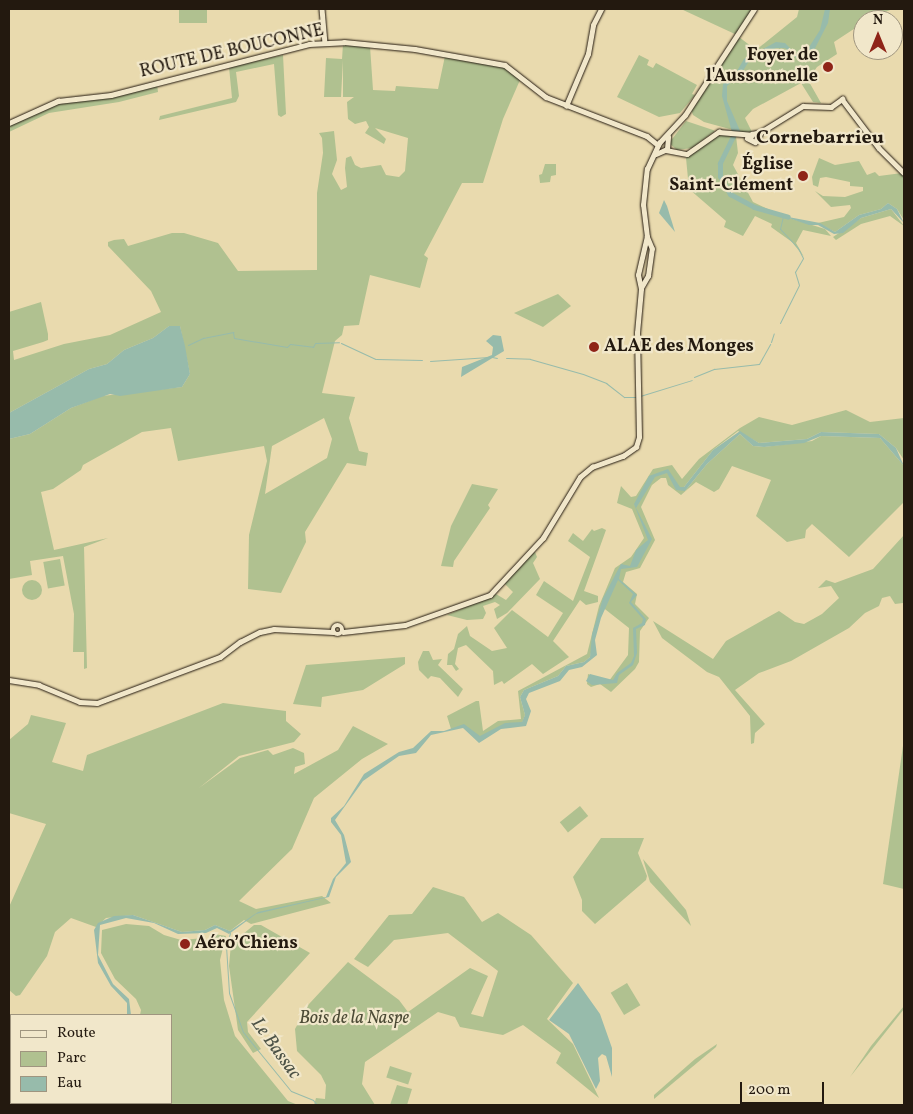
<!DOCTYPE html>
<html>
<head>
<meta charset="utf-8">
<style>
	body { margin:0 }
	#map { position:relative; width:913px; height:1114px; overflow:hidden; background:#e9daae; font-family:Vollkorn,serif }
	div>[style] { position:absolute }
	.green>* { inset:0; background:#b0c190; transform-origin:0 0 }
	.round { border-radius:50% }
	.water>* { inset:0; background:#97bbab }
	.stream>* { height:1px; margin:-0.5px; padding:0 0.5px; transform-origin:0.5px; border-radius:0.5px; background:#97bbab }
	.river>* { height:5px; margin:-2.5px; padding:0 2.5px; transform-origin:2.5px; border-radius:2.5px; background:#97bbab }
	.roads { filter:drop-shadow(0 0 1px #23190f) drop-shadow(0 0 1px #23190f) }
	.secondary>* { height:4.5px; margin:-2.25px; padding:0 2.25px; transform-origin:2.25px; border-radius:2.25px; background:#f1e7ca }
	.secondary>.ring { margin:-2.25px; padding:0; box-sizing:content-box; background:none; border:4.5px solid #f1e7ca; border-radius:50% }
	.dots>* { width:14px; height:14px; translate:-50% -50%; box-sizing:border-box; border:2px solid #f1e7ca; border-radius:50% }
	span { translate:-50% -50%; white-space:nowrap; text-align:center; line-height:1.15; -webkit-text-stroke:4.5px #f1e7ca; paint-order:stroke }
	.street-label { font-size:18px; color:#23190f }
	.poi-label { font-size:18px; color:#23190f; font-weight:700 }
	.right { translate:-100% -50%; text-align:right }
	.left { translate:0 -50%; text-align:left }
	.park-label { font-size:18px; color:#4d4b36; font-style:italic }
	.water-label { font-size:19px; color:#4c5246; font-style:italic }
	.quarter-label { font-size:20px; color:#23190f; font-weight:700 }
	.frame { position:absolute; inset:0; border:10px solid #23190f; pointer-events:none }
	.legend { position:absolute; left:10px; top:1014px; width:162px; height:90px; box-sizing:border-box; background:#f1e7ca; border:1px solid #9f957f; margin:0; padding:6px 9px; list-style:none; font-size:15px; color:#23190f }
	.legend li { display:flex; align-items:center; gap:10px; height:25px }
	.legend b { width:25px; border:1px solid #9f957f }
	.north { position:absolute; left:853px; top:10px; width:50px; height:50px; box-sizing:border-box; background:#f1e7ca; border:1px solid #9f957f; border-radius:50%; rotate:0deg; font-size:14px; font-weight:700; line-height:20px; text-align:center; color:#23190f }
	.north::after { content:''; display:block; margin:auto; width:18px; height:22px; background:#8f2418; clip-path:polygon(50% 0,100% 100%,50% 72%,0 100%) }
	.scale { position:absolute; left:740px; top:1082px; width:84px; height:22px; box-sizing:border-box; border:2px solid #23190f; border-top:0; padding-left:6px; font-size:15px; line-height:18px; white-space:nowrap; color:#23190f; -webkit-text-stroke:4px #f1e7ca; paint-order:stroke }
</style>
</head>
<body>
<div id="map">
	<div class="green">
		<div style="left:179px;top:9px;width:28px;height:14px"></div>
		<div style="clip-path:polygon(681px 9px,752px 9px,737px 35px)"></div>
		<div style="clip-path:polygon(799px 9px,893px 9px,863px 20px,863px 23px,834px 42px,837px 54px,817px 67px,808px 80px,821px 103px,813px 102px,801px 83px,753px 109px,745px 118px,752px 132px,748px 134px,704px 122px,693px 115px,691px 109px,723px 55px,739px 37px,756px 50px,797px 17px)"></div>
		<div style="clip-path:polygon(evenodd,343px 44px,370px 46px,373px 90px,395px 91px,396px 86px,438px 89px,445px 56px,499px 65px,509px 69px,520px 80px,503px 119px,483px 183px,462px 183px,424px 255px,428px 258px,420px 288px,370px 275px,359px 325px,344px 326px,342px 335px,335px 341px,322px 393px,355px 397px,349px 418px,359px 451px,368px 453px,366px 466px,347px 463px,305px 532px,306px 542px,281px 593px,248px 589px,249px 535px,267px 461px,264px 446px,178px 461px,171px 428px,142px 432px,83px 465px,81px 470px,53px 489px,41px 492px,54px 550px,108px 538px,84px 547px,87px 668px,84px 669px,84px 652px,73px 652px,74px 614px,63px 556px,30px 561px,32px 575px,9px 579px,9px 439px,30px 434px,71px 408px,102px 396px,182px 387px,190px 374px,180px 326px,169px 326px,153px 338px,124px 350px,107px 364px,89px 369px,9px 413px,9px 312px,41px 302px,48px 334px,48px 340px,43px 342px,13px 351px,14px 360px,64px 344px,110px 335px,161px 312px,151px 291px,108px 246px,108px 242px,114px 240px,124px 239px,128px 246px,172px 233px,184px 233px,218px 243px,238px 271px,317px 270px,317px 193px,323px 153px,322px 138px,319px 133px,334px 131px,337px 160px,332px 174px,341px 190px,347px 187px,345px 168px,346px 158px,351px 156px,355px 165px,361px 168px,381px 165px,386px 175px,399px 177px,405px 171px,408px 138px,375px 128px,386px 139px,384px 144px,365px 133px,369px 127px,366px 121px,355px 124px,348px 119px,347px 102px,354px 97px,343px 97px,343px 60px,341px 97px,324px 97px,326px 58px,342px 59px,343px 44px,324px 418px,332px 439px,327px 458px,265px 494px,272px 446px,324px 418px)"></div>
		<div style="clip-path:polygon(283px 55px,286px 114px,281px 117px,278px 115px,274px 64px,236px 72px,239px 96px,236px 102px,159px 120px,160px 116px,232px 98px,229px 67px)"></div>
		<div style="clip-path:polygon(639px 55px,649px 60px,647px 65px,653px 68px,656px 63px,697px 85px,692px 94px,695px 95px,680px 113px,659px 117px,617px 97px)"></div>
		<div style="clip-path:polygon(157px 84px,158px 92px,119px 102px,49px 113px,9px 132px,9px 125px,53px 104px,102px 98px)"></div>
		<div style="clip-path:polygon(686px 121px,713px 130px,715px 131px,692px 148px,677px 150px,669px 143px)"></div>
		<div style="clip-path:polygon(725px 134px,736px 136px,738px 153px,733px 165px,753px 202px,783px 216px,825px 229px,831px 236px,803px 230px,796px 243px,804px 257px,792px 242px,771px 227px,772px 224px,755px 216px,743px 236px,724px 227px,726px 221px,689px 189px,686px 158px,714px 137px)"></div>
		<div style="clip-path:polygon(819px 158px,835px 165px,859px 161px,867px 175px,875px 172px,879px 176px,902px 173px,904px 176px,904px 220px,897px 209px,888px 203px,881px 209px,859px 215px,835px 232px,818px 223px,844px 217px,851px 208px,850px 205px,831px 207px,815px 191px,823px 196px,845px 197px,863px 191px,863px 187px,850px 186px,850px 182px,826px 177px,820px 178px,818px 187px,813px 185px,812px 177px)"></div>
		<div style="clip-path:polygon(545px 164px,556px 164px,556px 175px,551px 176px,550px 182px,540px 183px,539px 175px,542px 174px)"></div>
		<div style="clip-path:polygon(891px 209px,904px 226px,890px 216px,861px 224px,836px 240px,833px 237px,861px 218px)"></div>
		<div style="clip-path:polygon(558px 294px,571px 306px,543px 327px,514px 313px)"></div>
		<div style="clip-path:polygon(846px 410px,870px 422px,904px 418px,904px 460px,896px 448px,879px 434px,821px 432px,807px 439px,759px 443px,738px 431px,713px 450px,684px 487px,685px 491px,707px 464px,740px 434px,753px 446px,764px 447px,812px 441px,821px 436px,880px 438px,904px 466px,904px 502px,849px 557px,812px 524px,806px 530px,805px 538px,787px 542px,756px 516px,771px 480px,732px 466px,719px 489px,714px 492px,696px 482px,681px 495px,668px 485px,666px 478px,661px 478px,652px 485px,641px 507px,655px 540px,640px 568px,626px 572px,623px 582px,637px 594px,635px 604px,649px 618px,640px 631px,639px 662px,635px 669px,611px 692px,600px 684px,591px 687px,587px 684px,588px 674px,609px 681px,628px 655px,629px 628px,601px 606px,590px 657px,584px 662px,566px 666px,558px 676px,524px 690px,520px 697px,525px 715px,522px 723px,503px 725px,481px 737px,476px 736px,467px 727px,451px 729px,447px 716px,476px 701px,479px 701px,483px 731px,498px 721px,521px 719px,518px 691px,587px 654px,599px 606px,615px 568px,631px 557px,644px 538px,632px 509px,617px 503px,621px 486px,631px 497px,636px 496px,653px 469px,672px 465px,682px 479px,699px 459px,740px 428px,759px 417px,792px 425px)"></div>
		<div style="clip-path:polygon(472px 484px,498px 489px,488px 505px,490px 508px,454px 561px,453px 567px,441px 566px,451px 526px)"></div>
		<div style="clip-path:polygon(602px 528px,606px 530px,584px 591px,598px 596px,598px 602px,586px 605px,580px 600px,553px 641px,569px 657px,543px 674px,532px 664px,504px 684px,502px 681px,494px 685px,493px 671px,466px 645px,458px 648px,455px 664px,459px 669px,456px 671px,452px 665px,447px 665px,448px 654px,454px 649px,458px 634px,467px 626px,470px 636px,492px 651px,507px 648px,494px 628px,512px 610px,548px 637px,563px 613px,536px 595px,544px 581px,573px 601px,590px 557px,568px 541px,573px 533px,583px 541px,592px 529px,594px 531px)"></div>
		<div style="clip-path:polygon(904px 535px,903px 603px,895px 604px,890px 596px,882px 598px,879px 606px,865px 613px,849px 628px,791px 661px,759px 673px,735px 690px,765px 724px,755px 733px,754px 743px,751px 744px,750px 716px,719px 677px,707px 672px,662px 638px,653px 621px,713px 659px,726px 641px,779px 611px,795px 622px,804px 624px,822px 614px,839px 598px,831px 586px,818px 588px,826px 580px,835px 583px,873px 569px)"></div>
		<div style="clip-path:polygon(535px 552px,537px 557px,533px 563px,540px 579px,507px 613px,497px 619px,494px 609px,500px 605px,495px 602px,483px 606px,486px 613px,483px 619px,467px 620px,447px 615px,496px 594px,506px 600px,513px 592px,504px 583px,524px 559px)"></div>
		<div style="left:60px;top:559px;width:27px;height:17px;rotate:80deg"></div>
		<div class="round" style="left:22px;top:580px;width:20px;height:20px"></div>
		<div style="clip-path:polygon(423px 651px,429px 651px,433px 660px,442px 659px,438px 665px,463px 689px,458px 697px,440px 678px,431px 676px,428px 679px,419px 670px,418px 662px)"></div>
		<div style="clip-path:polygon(405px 657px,405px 664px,363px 690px,322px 697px,321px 707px,293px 704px,306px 665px)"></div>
		<div style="clip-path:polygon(223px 703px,286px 711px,286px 721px,301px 734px,294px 742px,239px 756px,199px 788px,240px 758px,268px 750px,273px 755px,293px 748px,304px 753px,305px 764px,295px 767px,294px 774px,338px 750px,353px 726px,388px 744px,362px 759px,314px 798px,292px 849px,239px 901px,256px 909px,322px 896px,331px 903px,251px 924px,244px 920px,230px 931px,215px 925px,205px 930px,182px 932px,133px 915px,106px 918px,96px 927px,71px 918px,55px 932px,47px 956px,20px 995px,16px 996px,9px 990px,9px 907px,46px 824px,9px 813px,9px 740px,28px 724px,31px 715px,66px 723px,52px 762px,83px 771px,87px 755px)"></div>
		<div style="clip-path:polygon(904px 739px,904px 889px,883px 884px)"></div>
		<div style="left:580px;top:806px;width:13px;height:26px;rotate:51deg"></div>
		<div style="clip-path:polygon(601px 838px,644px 838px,638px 853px,647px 876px,646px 880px,595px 924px,582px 911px,582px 900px,573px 877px)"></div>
		<div style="clip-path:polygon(643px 859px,686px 910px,691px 926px,650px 882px)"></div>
		<div style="clip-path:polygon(433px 887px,464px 897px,482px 922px,498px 913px,531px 935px,573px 983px,547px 1019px,573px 1044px,599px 1098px,556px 1063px,561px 1053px,523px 1025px,503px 1035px,460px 1027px,455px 1017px,438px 1012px,365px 1062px,362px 1084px,375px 1105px,314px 1105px,316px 1098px,325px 1099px,326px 1085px,321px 1075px,297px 1051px,295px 1029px,309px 1004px,348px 962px,399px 1000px,408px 1012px,470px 968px,488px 976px,471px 1014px,483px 1017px,498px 971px,448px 933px,394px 940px,368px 967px,354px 959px,389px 915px,412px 914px)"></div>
		<div style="clip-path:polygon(126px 924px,149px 926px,164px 935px,181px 940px,205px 938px,205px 947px,211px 946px,210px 939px,214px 934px,226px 936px,220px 960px,224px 1000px,235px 1036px,288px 1101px,298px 1105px,68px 1105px,171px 1103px,171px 1015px,140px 1015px,141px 1010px,136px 999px,115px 979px,101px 953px,102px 930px)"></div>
		<div style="clip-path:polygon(254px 925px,261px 925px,310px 953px,247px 1022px,248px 1032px,261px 1049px,253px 1053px,238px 1030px,229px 966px,231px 944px)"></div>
		<div style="left:627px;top:983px;width:26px;height:19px;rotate:59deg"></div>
		<div style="clip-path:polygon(904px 1006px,904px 1009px,850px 1077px,871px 1046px)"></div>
		<div style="clip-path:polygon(717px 1044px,716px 1047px,654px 1099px,654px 1095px,695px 1059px)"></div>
		<div style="left:390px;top:1066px;width:23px;height:12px;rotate:18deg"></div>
		<div style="clip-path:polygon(397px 1085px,412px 1089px,407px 1105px,390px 1105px)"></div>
	</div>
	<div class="water">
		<div style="clip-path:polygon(825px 9px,830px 9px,828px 23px,810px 58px,800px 61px,785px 48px,776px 48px,749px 61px,741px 74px,727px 86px,727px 101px,741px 133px,732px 132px,722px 96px,723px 84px,737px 71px,744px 59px,776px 42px,785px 43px,796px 54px,804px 55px,820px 30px)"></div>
		<div style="clip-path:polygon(664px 200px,667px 206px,675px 232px,659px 213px)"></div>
		<div style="clip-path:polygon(888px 203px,897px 209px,904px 223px,891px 209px,861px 218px,843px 233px,834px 234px,818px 225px,809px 225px,783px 216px,820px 223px,835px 232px,859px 215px,881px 209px)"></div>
		<div style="clip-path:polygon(169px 326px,180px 326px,185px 346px,190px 374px,182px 387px,120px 396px,110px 394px,71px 408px,30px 434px,9px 439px,9px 413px,89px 369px,107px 364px,124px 350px,153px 338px)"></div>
		<div style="clip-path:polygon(493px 335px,501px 336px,504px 351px,461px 377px,462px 367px,492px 355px,493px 347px,486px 341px)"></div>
		<div style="clip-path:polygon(740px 431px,759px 443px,807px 439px,821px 432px,879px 434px,896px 448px,904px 466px,880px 438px,821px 436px,804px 443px,764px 447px,753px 446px,740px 434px,707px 464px,685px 491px,676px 490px,667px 473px,655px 477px,636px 508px,652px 539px,637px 567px,621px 569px,619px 579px,637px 595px,631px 602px,646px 619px,645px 625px,636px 629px,637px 653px,633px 665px,619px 675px,617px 683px,592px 685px,586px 681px,590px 674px,613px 680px,617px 673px,631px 663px,634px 656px,633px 628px,642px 623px,643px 619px,629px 603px,633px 594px,618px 580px,601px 618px,595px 640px,597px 655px,582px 667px,569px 670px,560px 681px,529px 693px,526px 699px,531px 711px,526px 726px,501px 729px,479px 743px,463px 728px,431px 735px,416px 753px,399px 756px,363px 781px,335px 820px,344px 835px,351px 862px,336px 877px,329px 897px,256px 914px,229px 934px,217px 928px,206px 933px,178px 934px,154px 923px,126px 918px,100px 925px,98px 955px,113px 984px,129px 999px,131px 1015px,127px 1015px,127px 1003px,111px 986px,98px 963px,94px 930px,98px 923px,114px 916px,133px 915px,182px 932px,205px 930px,215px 925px,230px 931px,258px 912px,326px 897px,333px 879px,346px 863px,341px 835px,331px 822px,331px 818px,344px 806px,364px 774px,399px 752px,413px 748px,431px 731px,444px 731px,464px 724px,480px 736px,505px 723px,522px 722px,525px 715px,520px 697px,524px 690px,558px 676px,566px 666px,584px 662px,590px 657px,592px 634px,603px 598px,621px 564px,630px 566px,636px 550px,648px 540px,634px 504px,649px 476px,668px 469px,680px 487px,684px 487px,713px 450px)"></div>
		<div style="clip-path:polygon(578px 983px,600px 1014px,612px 1048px,612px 1077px,606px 1056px,602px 1054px,598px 1058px,600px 1081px,596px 1089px,569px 1034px,549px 1020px)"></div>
	</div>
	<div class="stream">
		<div style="left:780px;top:323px;width:42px;rotate:-63.4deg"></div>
		<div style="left:799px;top:285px;width:14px;rotate:-107deg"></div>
		<div style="left:795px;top:272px;width:16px;rotate:-60deg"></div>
		<div style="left:803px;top:258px;width:11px;rotate:-117deg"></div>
		<div style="left:798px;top:248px;width:26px;rotate:-133deg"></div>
		<div style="left:780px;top:229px;width:13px;rotate:-77deg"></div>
		<div style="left:771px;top:342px;width:9px;rotate:-72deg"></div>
		<div style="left:341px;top:343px;width:38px;rotate:25deg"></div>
		<div style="left:376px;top:359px;width:46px;rotate:1.2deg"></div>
		<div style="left:188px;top:345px;width:17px;rotate:-25deg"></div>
		<div style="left:203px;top:338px;width:31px;rotate:-11deg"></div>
		<div style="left:233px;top:332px;width:6px;rotate:81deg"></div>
		<div style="left:234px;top:338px;width:54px;rotate:9.6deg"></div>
		<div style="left:287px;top:347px;width:4px;rotate:-45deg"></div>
		<div style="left:290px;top:344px;width:23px;rotate:7deg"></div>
		<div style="left:313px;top:347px;width:4px;rotate:-63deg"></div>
		<div style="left:315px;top:343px;width:24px;rotate:-2deg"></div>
		<div style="left:492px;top:357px;width:5px;rotate:11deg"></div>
		<div style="left:506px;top:358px;width:24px;rotate:2deg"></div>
		<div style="left:530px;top:359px;width:55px;rotate:15.8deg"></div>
		<div style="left:583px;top:374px;width:25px;rotate:21deg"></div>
		<div style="left:606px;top:383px;width:23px;rotate:38deg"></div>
		<div style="left:624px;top:397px;width:12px"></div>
		<div style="left:430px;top:361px;width:59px;rotate:-3.9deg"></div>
		<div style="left:694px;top:377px;width:22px;rotate:-22deg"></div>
		<div style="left:714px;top:369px;width:45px;rotate:-6.3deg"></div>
		<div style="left:759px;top:364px;width:23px;rotate:-61deg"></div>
		<div style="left:640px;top:396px;width:54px;rotate:-17.1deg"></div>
		<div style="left:230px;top:933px;width:14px;rotate:107deg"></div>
		<div style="left:226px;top:946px;width:47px;rotate:86.3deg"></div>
		<div style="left:229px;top:993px;width:41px;rotate:70.3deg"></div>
		<div style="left:243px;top:1032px;width:76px;rotate:50.9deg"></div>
		<div style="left:291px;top:1091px;width:24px;rotate:22deg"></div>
		<div style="left:313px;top:1100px;width:6px;rotate:51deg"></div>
	</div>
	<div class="river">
		<div style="left:736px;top:130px;width:37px;rotate:116deg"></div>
		<div style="left:720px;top:163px;width:13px;rotate:90deg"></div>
		<div style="left:720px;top:176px;width:21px;rotate:61deg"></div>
		<div style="left:730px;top:194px;width:27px;rotate:28deg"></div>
		<div style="left:754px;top:207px;width:35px;rotate:16deg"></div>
	</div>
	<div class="roads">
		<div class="secondary">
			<div style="left:322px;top:9px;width:32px;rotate:85deg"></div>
			<div style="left:566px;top:106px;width:56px;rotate:-67.1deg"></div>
			<div style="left:588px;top:54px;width:29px;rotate:-80deg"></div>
			<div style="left:593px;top:25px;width:18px;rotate:-63deg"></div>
			<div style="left:9px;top:123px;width:54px;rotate:-24.2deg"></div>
			<div style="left:58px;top:101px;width:53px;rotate:-6.5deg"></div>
			<div style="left:111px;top:95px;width:204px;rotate:-14.4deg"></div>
			<div style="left:309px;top:44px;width:35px;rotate:-3deg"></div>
			<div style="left:344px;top:42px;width:71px;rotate:5.6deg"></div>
			<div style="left:415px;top:49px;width:91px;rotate:10.1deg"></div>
			<div style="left:505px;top:65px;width:52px;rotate:38deg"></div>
			<div style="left:546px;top:97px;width:108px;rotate:21.1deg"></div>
			<div style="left:647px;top:136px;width:14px;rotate:39deg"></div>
			<div style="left:747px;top:138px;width:9px;rotate:27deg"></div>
			<div style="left:755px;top:142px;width:12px;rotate:-59deg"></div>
			<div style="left:750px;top:139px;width:5px;rotate:-68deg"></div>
			<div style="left:752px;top:134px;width:9px;rotate:-13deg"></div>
			<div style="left:761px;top:132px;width:49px;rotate:-31.8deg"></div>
			<div style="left:803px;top:106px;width:28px;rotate:2deg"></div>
			<div style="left:831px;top:107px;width:14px;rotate:-36deg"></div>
			<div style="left:842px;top:99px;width:61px;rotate:52.9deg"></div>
			<div style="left:879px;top:148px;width:35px;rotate:45deg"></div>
			<div style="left:666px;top:150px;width:21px;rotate:11deg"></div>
			<div style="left:687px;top:154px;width:39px;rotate:-35deg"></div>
			<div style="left:719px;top:132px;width:32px;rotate:5deg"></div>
			<div style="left:656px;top:154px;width:12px;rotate:-24deg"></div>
			<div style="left:667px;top:149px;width:12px;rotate:-85deg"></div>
			<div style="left:641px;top:288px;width:14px;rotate:-60deg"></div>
			<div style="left:648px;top:276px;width:27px;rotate:-82deg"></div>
			<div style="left:652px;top:249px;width:13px;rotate:-113deg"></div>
			<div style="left:647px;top:237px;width:32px;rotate:-97deg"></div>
			<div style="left:643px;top:205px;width:36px;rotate:-84deg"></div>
			<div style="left:647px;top:169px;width:29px;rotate:-65deg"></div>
			<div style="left:659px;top:143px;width:38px;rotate:-47deg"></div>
			<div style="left:685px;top:115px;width:126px;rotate:-56.9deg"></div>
			<div class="ring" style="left:333px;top:625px;width:5.5px;height:5.5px"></div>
			<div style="left:343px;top:632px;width:62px;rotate:-6.4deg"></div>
			<div style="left:405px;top:625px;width:90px;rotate:-19.4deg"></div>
			<div style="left:490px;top:595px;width:78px;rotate:-47.1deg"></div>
			<div style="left:543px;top:538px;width:71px;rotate:-58.8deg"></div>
			<div style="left:580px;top:477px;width:16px;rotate:-40deg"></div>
			<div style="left:592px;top:467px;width:33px;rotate:-20deg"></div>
			<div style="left:623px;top:456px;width:16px;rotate:-35deg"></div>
			<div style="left:636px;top:447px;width:10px;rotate:-73deg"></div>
			<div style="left:639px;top:437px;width:104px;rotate:-91.1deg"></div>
			<div style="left:637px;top:333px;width:44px;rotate:-84.8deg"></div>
			<div style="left:641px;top:289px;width:14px;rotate:-102deg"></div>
			<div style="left:638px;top:275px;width:39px;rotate:-77deg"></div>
			<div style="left:9px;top:680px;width:30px;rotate:9deg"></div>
			<div style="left:39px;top:685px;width:44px;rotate:22.5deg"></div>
			<div style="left:80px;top:702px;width:17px;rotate:3deg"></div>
			<div style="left:97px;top:703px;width:131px;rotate:-20.5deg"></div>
			<div style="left:220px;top:657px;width:25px;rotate:-37deg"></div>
			<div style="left:240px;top:642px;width:22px;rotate:-27deg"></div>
			<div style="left:260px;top:632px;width:14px;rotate:-12deg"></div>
			<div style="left:274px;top:629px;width:59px;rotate:2.9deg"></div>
		</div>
	</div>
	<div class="dots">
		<div style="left:828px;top:67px;background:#8f2418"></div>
		<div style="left:803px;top:176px;background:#8f2418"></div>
		<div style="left:594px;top:347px;background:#8f2418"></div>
		<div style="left:185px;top:944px;background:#8f2418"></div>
	</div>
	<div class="street-label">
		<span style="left:232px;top:52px;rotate:-13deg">ROUTE DE BOUCONNE</span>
	</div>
	<div class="poi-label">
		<span class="right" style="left:818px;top:67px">Foyer de<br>l'Aussonnelle</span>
		<span class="right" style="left:793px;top:176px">Église<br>Saint-Clément</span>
		<span class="left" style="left:604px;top:347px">ALAE des Monges</span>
		<span class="left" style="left:195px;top:944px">Aéro’Chiens</span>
	</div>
	<div class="park-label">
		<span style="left:354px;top:1019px">Bois de la Naspe</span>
	</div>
	<div class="water-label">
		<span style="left:275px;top:1049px;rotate:54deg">Le Bassac</span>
	</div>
	<div class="quarter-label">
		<span style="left:820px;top:138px">Cornebarrieu</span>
	</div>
	<div class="frame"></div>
	<ul class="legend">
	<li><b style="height:6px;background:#f1e7ca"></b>Route</li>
	<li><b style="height:14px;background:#b0c190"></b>Parc</li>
	<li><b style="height:14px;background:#97bbab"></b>Eau</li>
	</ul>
	<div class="north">N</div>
	<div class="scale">200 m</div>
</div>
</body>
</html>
